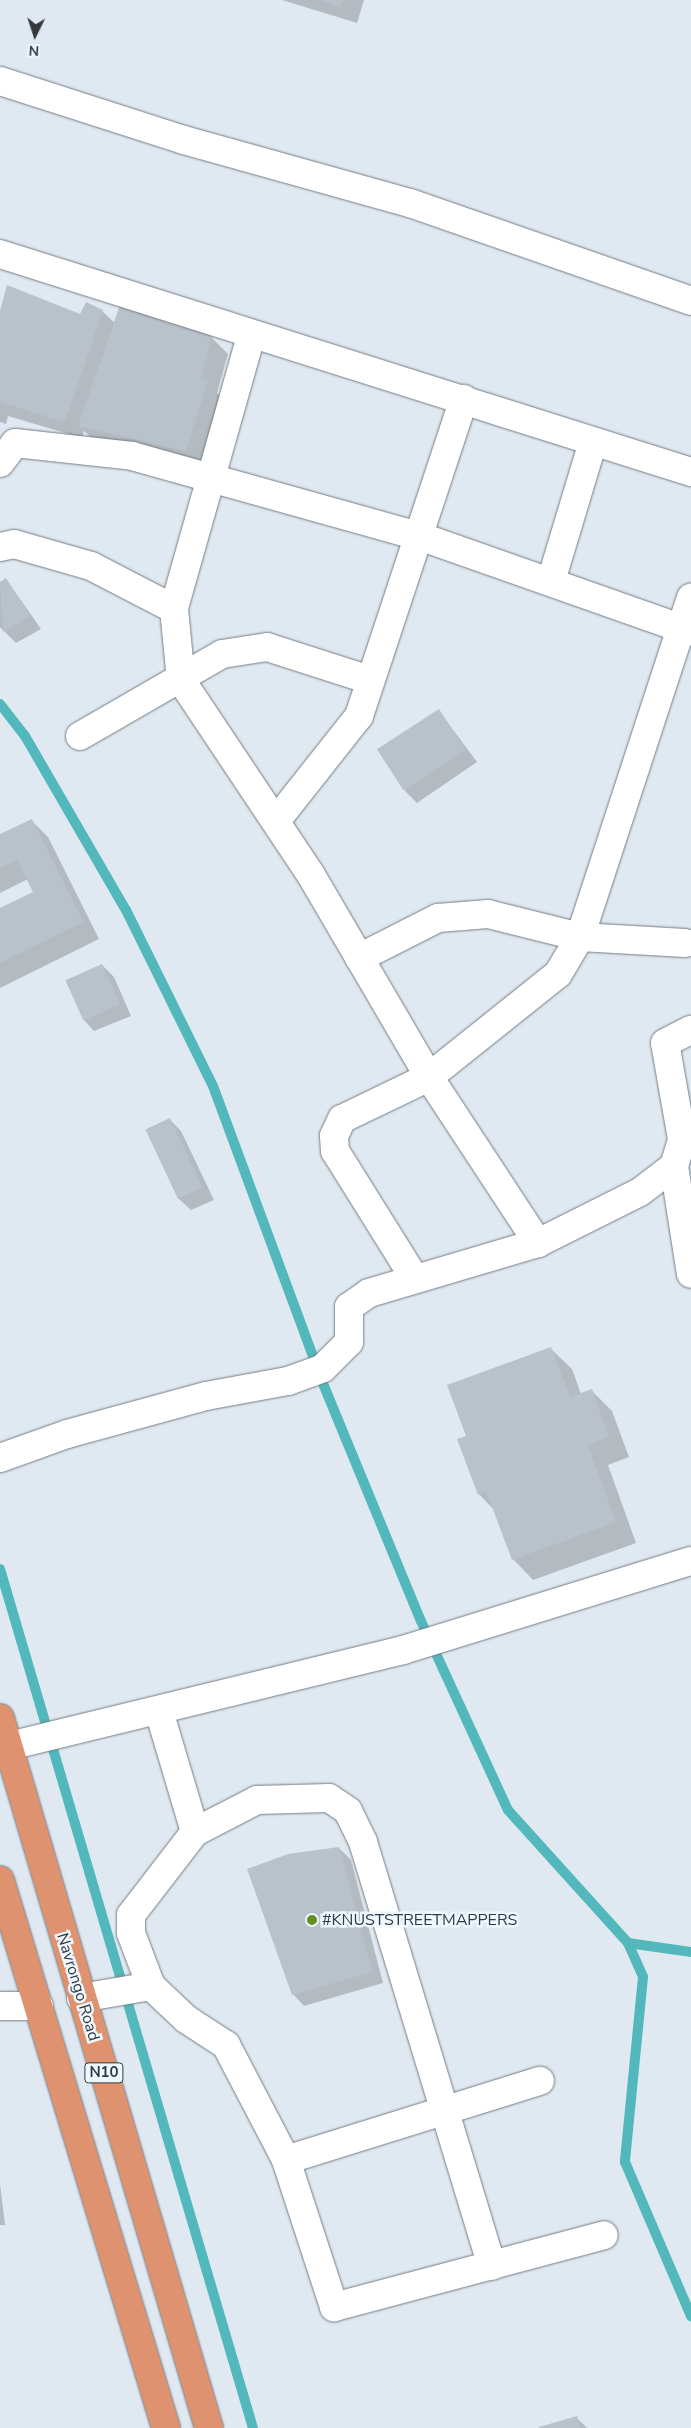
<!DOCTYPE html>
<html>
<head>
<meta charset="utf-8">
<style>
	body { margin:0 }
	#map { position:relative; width:691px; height:2428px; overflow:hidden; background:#e0e9f1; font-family:"Nunito Sans",sans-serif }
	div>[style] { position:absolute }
	.shadow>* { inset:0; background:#0003 }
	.stream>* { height:10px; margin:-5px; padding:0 5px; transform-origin:5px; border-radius:5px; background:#52b8bb }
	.building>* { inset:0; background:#b9c2ca; transform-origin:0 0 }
	.roads { filter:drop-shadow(0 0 1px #747c83) drop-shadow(0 0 1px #747c83) }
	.minor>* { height:28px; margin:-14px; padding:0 14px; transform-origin:14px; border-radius:14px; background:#fff }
	.trunk>* { height:28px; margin:-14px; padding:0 14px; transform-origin:14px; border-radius:14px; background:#df926f }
	.dots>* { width:14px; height:14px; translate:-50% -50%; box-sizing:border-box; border:2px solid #edf7ff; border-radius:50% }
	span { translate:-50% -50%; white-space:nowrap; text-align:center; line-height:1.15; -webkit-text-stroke:5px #edf7ff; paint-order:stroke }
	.shield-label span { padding:1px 4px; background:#edf7ff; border:1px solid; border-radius:4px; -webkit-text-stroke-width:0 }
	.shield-label { font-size:15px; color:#34383b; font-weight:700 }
	.poi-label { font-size:16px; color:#34383b }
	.left { translate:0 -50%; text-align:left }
	.street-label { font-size:16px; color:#34383b }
	.north { position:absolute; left:10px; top:10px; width:50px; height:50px; -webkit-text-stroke:4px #edf7ff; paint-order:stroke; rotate:184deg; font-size:14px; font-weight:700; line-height:20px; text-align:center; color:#34383b }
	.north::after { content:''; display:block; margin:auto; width:18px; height:22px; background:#34383b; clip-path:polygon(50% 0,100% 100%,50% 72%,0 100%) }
</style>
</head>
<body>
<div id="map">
	<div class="shadow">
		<div style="clip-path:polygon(282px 0,364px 0,357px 23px)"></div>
		<div style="clip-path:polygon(102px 311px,115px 323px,211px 337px,228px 354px,217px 393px,224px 399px,203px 467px,96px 442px,84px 431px,82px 438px,8px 416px,6px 424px,0 422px,0 316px,81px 316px)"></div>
		<div style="clip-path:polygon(6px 579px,41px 629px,16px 643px,0 627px,0 583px)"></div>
		<div style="clip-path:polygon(439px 711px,477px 762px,417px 803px,405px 791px)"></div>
		<div style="clip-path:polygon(31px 820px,48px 837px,99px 939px,0 988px,0 909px,34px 892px,28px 879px,0 893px,0 836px)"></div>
		<div style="clip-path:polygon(102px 965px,114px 977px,131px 1016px,94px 1031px,83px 1019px)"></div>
		<div style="clip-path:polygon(169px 1119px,181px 1131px,214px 1200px,191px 1210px,179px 1199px,146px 1130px)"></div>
		<div style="clip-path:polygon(551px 1349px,572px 1369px,581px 1394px,591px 1390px,612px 1411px,629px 1457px,608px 1465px,636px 1543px,533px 1580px,513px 1559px,494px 1510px,479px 1494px,467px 1436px)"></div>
		<div style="clip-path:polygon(339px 1848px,351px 1860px,383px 1983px,304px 2006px,293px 1994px)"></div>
		<div style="clip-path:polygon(0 2184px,5px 2225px,0 2225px)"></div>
		<div style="clip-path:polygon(577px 2418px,587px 2428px,544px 2428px)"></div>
	</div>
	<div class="stream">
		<div style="left:0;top:704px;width:41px;rotate:52deg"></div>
		<div style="left:25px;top:736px;width:201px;rotate:59.9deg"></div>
		<div style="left:126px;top:910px;width:196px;rotate:63.7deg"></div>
		<div style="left:213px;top:1086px;width:320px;rotate:69.7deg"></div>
		<div style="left:324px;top:1386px;width:254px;rotate:67.6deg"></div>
		<div style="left:421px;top:1621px;width:208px;rotate:65.3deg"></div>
		<div style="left:508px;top:1810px;width:179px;rotate:47.9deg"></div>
		<div style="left:628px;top:1943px;width:37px;rotate:66deg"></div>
		<div style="left:643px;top:1977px;width:186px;rotate:95.6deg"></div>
		<div style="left:625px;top:2162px;width:168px;rotate:66.8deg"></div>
		<div style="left:0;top:1569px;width:895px;rotate:73.59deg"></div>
		<div style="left:628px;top:1943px;width:64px;rotate:8.1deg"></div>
	</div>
	<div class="building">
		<div style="clip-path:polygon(319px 0,343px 0,340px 7px)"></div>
		<div style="clip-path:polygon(7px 285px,80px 314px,86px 302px,103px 310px,65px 422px,0 402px,0 311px)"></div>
		<div style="clip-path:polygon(120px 305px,212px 336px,201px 377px,208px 381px,186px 451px,78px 426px)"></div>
		<div style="clip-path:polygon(6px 578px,30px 616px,3px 632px,0 582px)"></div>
		<div style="left:439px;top:709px;width:49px;height:74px;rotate:57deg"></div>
		<div style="clip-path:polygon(32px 819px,83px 922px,0 963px,0 908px,33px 892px,17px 860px,0 868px,0 834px)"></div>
		<div style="left:102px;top:964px;width:44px;height:40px;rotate:66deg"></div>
		<div style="left:170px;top:1118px;width:77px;height:27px;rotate:65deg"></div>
		<div style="clip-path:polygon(551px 1347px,570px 1397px,592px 1389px,609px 1437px,588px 1445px,616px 1522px,512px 1560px,486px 1491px,478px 1495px,457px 1439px,466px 1436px,447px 1385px)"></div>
		<div style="clip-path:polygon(339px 1847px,372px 1972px,292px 1995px,247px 1869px,288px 1854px)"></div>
		<div style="clip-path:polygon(577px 2416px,581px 2428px,539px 2428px,539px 2427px)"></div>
	</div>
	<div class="roads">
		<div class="minor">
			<div style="left:0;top:81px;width:193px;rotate:17.8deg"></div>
			<div style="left:184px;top:140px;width:235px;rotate:15.6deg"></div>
			<div style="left:410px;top:203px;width:298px;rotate:19.2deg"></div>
			<div style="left:0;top:254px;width:725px;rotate:17.51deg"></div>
			<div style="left:251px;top:336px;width:284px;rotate:105.8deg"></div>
			<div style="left:174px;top:609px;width:71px;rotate:84.4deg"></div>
			<div style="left:181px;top:680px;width:234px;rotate:56.3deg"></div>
			<div style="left:311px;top:875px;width:234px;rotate:59.7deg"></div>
			<div style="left:429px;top:1077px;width:199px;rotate:56.7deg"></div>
			<div style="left:0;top:463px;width:25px;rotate:-53deg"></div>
			<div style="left:15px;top:443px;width:118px;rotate:6.3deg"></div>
			<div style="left:132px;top:456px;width:298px;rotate:15.6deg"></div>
			<div style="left:419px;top:536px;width:288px;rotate:19.4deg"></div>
			<div style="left:0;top:547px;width:14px;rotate:-12deg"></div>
			<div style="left:14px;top:544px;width:80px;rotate:15.9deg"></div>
			<div style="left:91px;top:566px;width:93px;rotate:27.4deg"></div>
			<div style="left:551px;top:581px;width:145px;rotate:-73.2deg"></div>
			<div style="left:80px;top:736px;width:164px;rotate:-30deg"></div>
			<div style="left:222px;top:654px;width:46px;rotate:-8.8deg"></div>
			<div style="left:267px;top:647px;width:108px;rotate:17.8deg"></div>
			<div style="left:276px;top:821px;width:134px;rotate:-51.7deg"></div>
			<div style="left:359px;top:716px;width:334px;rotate:-71.7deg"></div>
			<div style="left:359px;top:958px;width:89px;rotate:-26.9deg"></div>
			<div style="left:438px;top:918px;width:50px;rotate:-4.6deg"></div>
			<div style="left:488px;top:914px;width:95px;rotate:14deg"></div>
			<div style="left:580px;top:937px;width:105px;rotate:3.3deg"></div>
			<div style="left:674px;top:1166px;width:109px;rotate:81.1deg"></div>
			<div style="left:415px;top:1279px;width:151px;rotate:-122deg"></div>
			<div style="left:335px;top:1151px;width:15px;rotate:-94deg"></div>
			<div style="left:334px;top:1136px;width:19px;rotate:-65deg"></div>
			<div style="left:342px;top:1119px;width:97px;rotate:-25.8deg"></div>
			<div style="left:429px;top:1077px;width:165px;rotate:-38.6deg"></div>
			<div style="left:558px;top:974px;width:43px;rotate:-59.3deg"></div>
			<div style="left:580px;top:937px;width:357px;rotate:-71.9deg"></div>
			<div style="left:0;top:1458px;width:71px;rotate:-19.7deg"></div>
			<div style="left:67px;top:1434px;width:144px;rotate:-15.3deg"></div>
			<div style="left:206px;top:1396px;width:83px;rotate:-10.4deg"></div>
			<div style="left:288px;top:1381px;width:37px;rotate:-20deg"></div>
			<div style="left:323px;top:1368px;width:37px;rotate:-45deg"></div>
			<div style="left:349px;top:1342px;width:35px;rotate:-90deg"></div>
			<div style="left:349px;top:1307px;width:24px;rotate:-35deg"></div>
			<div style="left:369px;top:1293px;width:176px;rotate:-16.5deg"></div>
			<div style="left:538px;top:1243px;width:114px;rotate:-26.6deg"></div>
			<div style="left:640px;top:1192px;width:43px;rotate:-37.4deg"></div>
			<div style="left:674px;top:1166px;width:28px;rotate:-73deg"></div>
			<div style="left:682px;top:1139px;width:97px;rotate:-100deg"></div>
			<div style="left:665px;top:1043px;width:29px;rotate:-27deg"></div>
			<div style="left:159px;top:1711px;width:126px;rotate:73.4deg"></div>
			<div style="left:9px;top:1746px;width:406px;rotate:-13.7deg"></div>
			<div style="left:403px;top:1650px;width:301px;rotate:-17.2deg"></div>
			<div style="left:151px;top:1986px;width:57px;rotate:-110.7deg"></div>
			<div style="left:131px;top:1933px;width:18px;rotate:-90deg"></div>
			<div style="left:131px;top:1915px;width:105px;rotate:-52.4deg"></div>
			<div style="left:195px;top:1832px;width:70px;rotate:-27.3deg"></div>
			<div style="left:257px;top:1800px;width:72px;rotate:-1.6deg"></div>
			<div style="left:329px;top:1798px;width:23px;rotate:34deg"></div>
			<div style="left:348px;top:1811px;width:34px;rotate:64deg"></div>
			<div style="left:363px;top:1842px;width:443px;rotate:73.1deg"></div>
			<div style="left:81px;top:1998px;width:71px;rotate:-9.7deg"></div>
			<div style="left:151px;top:1986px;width:48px;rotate:43.3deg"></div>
			<div style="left:186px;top:2019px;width:48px;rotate:33deg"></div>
			<div style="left:226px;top:2045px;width:130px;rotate:62.4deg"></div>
			<div style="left:286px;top:2160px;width:155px;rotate:71.9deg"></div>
			<div style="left:334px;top:2307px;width:279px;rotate:-14.9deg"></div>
			<div style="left:0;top:2006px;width:39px"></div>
			<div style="left:286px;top:2160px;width:266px;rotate:-17.3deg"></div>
		</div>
		<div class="trunk">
			<div style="left:0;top:1718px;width:740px;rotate:73.6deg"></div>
			<div style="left:0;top:1880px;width:573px;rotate:73.15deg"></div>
		</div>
	</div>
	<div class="dots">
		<div style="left:312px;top:1920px;background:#629025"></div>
	</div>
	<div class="shield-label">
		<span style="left:104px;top:2073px">N10</span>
	</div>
	<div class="poi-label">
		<span class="left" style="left:322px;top:1920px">#KNUSTSTREETMAPPERS</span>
	</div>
	<div class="street-label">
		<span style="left:78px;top:1987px;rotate:73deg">Navrongo Road</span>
	</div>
	<div class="north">N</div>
</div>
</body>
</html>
